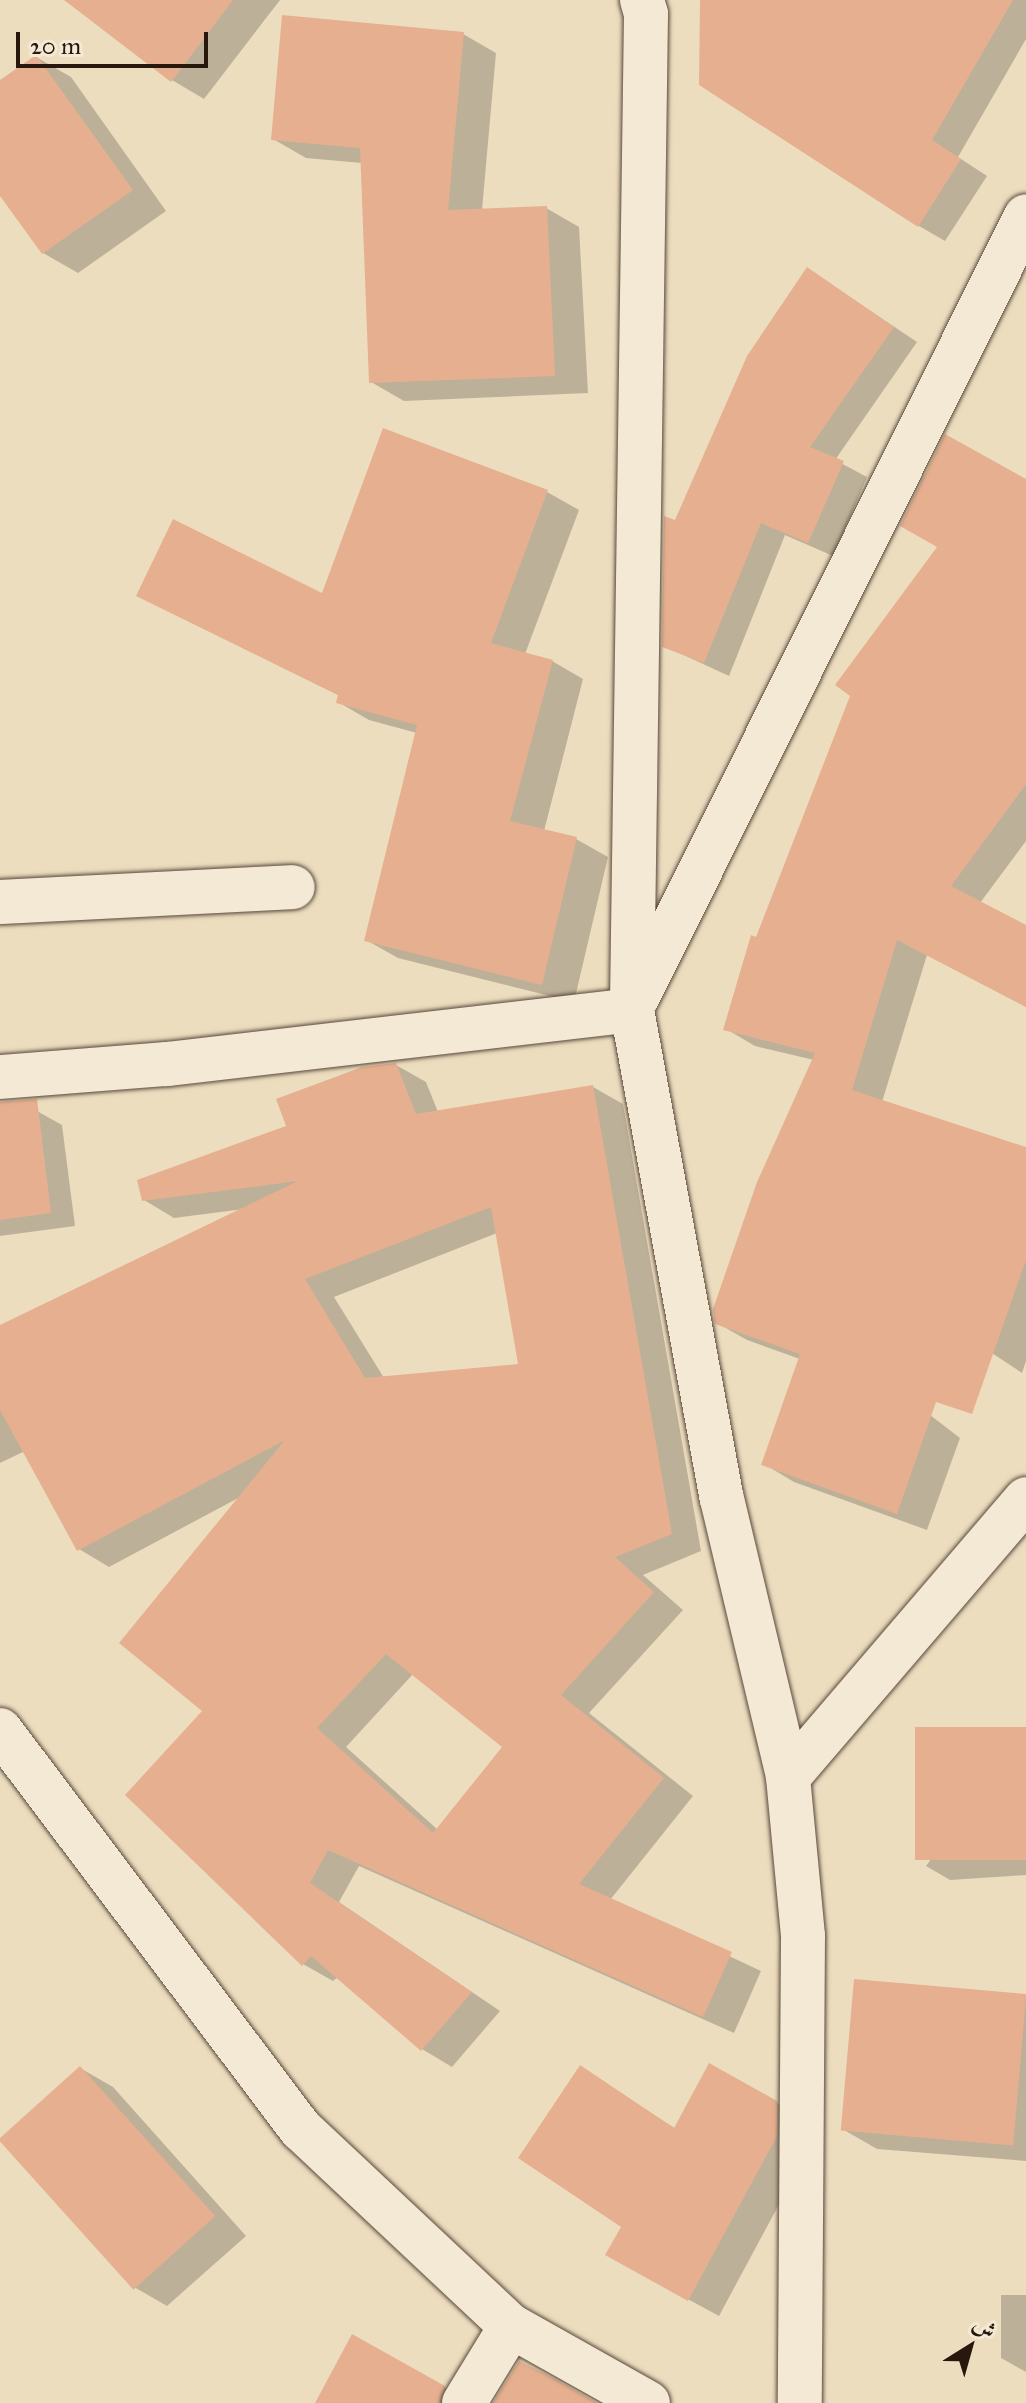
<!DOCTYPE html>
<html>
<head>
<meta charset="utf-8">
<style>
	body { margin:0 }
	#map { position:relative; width:1026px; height:2403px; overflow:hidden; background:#edddbf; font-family:"IM FELL Great Primer",Amiri,serif }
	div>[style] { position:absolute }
	.shadow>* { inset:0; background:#0003 }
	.building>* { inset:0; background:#e6b090; transform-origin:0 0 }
	.roads { filter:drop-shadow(0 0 2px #58483a) drop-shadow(0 0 2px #58483a) }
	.minor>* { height:44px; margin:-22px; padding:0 22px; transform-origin:22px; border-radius:22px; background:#f3e9d5 }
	span { translate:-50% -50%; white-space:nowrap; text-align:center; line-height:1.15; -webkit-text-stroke:6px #f3e9d5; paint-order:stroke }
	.north { position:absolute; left:930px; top:2307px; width:80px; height:80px; -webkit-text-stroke:6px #f3e9d5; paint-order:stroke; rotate:37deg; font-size:22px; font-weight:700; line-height:32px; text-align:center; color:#27170d }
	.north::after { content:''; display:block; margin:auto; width:28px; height:36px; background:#27170d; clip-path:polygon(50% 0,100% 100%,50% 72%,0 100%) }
	.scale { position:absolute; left:16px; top:32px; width:192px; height:36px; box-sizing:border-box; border:4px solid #27170d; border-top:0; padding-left:10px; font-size:24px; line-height:28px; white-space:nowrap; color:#27170d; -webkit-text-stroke:6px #f3e9d5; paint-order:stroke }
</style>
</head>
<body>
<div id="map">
	<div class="shadow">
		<div style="clip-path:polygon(86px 0,280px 0,204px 99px,172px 80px)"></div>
		<div style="clip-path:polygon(702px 0,1026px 0,1026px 39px,958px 157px,987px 176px,945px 241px,919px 226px)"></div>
		<div style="clip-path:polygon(463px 34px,496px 53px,482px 210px,546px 208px,579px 227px,588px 393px,404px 401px,371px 382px,362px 163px,306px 158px,273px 139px)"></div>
		<div style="clip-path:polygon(36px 57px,71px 77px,166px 211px,78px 273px,43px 253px,0 193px,0 83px)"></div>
		<div style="clip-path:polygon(808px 269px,917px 342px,835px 460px,867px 477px,833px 556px,785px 535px,729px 676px,664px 646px,676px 523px)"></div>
		<div style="clip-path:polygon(384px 431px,547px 492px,579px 510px,525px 654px,552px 661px,583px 679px,544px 831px,576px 839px,608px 857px,574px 1002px,398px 958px,366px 940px,417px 733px,369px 720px,338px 702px,340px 696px,138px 596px,323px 596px)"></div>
		<div style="clip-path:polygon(1026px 482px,1026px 841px,980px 903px,1026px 927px,1026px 1007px,927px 955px,882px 1102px,1026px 1149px,1026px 1361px,1022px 1373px,881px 1280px,840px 1346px,960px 1438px,927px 1530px,794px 1482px,764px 1464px,800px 1359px,747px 1340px,717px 1323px,814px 1060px,755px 1046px,726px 1029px,757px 939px)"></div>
		<div style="clip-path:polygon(evenodd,396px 1065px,426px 1082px,438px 1112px,593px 1087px,623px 1104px,701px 1551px,643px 1575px,683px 1610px,589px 1713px,693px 1796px,610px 1900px,761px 1971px,734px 2033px,359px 1866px,339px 1902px,500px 2011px,452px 2067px,422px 2049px,338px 1977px,333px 1981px,303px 1964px,205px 1711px,242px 1496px,109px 1567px,79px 1549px,25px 1451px,0 1463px,0 1327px,244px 1209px,174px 1218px,144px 1200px,289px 1127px,396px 1065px,497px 1233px,520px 1366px,384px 1378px,334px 1297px,497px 1233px,396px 1065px,414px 1673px,505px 1746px,438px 1830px,346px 1747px,414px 1673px)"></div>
		<div style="clip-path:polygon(37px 1111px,62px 1125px,75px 1226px,0 1236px,0 1115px)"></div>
		<div style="clip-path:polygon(1026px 1729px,1026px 1875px,950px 1880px,926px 1866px)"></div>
		<div style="clip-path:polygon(1026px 1996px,1026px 2161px,877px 2149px,844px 2130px)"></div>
		<div style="clip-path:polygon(80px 2068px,113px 2087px,246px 2236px,167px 2306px,134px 2287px,1px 2140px)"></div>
		<div style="clip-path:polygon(581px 2068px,676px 2129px,776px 2102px,807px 2120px,806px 2154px,719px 2316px,638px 2272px)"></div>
		<div style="clip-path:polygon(1001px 2295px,1026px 2295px,1026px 2372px,1001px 2358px)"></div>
		<div style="clip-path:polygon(444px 2387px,472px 2403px,317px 2403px)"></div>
	</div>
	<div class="building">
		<div style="clip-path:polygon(64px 0,233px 0,171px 82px)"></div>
		<div style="clip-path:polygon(700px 0,1013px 0,932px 140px,961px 159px,918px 227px,699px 85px)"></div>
		<div style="clip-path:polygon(282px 15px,464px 32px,448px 210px,547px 206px,555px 376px,369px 383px,360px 148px,271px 140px)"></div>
		<div style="clip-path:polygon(36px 55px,133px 190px,42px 254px,0 196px,0 80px)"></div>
		<div style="clip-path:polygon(807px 267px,894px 327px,810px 447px,844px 461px,808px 543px,761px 523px,704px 663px,662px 647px,664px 516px,675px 520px,747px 356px)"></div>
		<div style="clip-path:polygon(383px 428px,548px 490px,491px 643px,553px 660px,510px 821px,577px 837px,542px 985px,364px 941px,417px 725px,336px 703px,338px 695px,136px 596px,173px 519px,322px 593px)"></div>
		<div style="clip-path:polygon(945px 434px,1026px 479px,1026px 784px,951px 886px,1026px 925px,1026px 1007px,897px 940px,852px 1090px,1026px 1147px,1026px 1260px,972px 1414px,936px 1402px,897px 1514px,761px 1465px,800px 1354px,715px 1324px,713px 1309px,757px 1182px,815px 1053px,723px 1030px,751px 935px,756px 937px,850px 696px,835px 685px,937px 547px,900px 526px)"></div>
		<div style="clip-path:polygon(evenodd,396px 1063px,416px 1114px,593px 1085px,672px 1534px,615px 1557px,654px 1592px,561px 1695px,664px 1778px,579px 1884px,732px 1952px,703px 2017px,328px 1850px,310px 1883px,472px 1992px,421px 2051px,311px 1956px,302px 1966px,125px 1795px,202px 1711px,119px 1643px,285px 1440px,77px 1551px,0 1410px,0 1325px,298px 1181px,142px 1201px,137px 1180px,286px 1126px,276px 1099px,362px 1067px,396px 1063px,491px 1207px,518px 1364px,365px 1378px,305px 1279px,491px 1207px,396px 1063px,386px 1654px,502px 1747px,433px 1833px,317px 1728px,386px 1654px)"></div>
		<div style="clip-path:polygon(37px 1099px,51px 1213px,0 1220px,0 1102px)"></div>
		<div style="left:1026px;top:1727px;width:133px;height:111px;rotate:90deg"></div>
		<div style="left:854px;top:1979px;width:173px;height:152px;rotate:5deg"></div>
		<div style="clip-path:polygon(709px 2063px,777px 2101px,777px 2136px,688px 2301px,605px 2255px,621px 2227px,518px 2158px,580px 2065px,674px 2128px)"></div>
		<div style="left:80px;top:2066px;width:202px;height:110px;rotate:48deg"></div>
		<div style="clip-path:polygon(352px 2334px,445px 2386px,439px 2403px,315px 2403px)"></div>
		<div style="clip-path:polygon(519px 2361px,553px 2378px,597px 2403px,493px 2403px)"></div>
	</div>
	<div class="roads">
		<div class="minor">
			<div style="left:642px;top:0;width:15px;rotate:74deg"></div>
			<div style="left:646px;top:14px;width:996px;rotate:90.81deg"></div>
			<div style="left:632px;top:1010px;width:497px;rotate:79.6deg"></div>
			<div style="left:722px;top:1499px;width:286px;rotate:76.6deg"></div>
			<div style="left:788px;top:1777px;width:160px;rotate:84.6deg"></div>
			<div style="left:803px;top:1936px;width:467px;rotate:90.4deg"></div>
			<div style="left:0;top:902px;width:293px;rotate:-2.9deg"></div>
			<div style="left:637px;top:998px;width:873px;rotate:-63.55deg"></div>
			<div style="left:0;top:1077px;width:168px;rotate:-4.5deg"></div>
			<div style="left:167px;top:1064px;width:468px;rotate:-6.6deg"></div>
			<div style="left:0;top:1730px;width:500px;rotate:53deg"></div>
			<div style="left:301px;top:2129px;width:288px;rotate:43.2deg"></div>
			<div style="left:511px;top:2326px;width:157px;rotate:29.3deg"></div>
			<div style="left:788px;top:1777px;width:366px;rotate:-49.4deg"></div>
			<div style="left:464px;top:2403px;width:90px;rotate:-58.6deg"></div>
		</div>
	</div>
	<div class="north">ش</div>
	<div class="scale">20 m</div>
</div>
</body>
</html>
